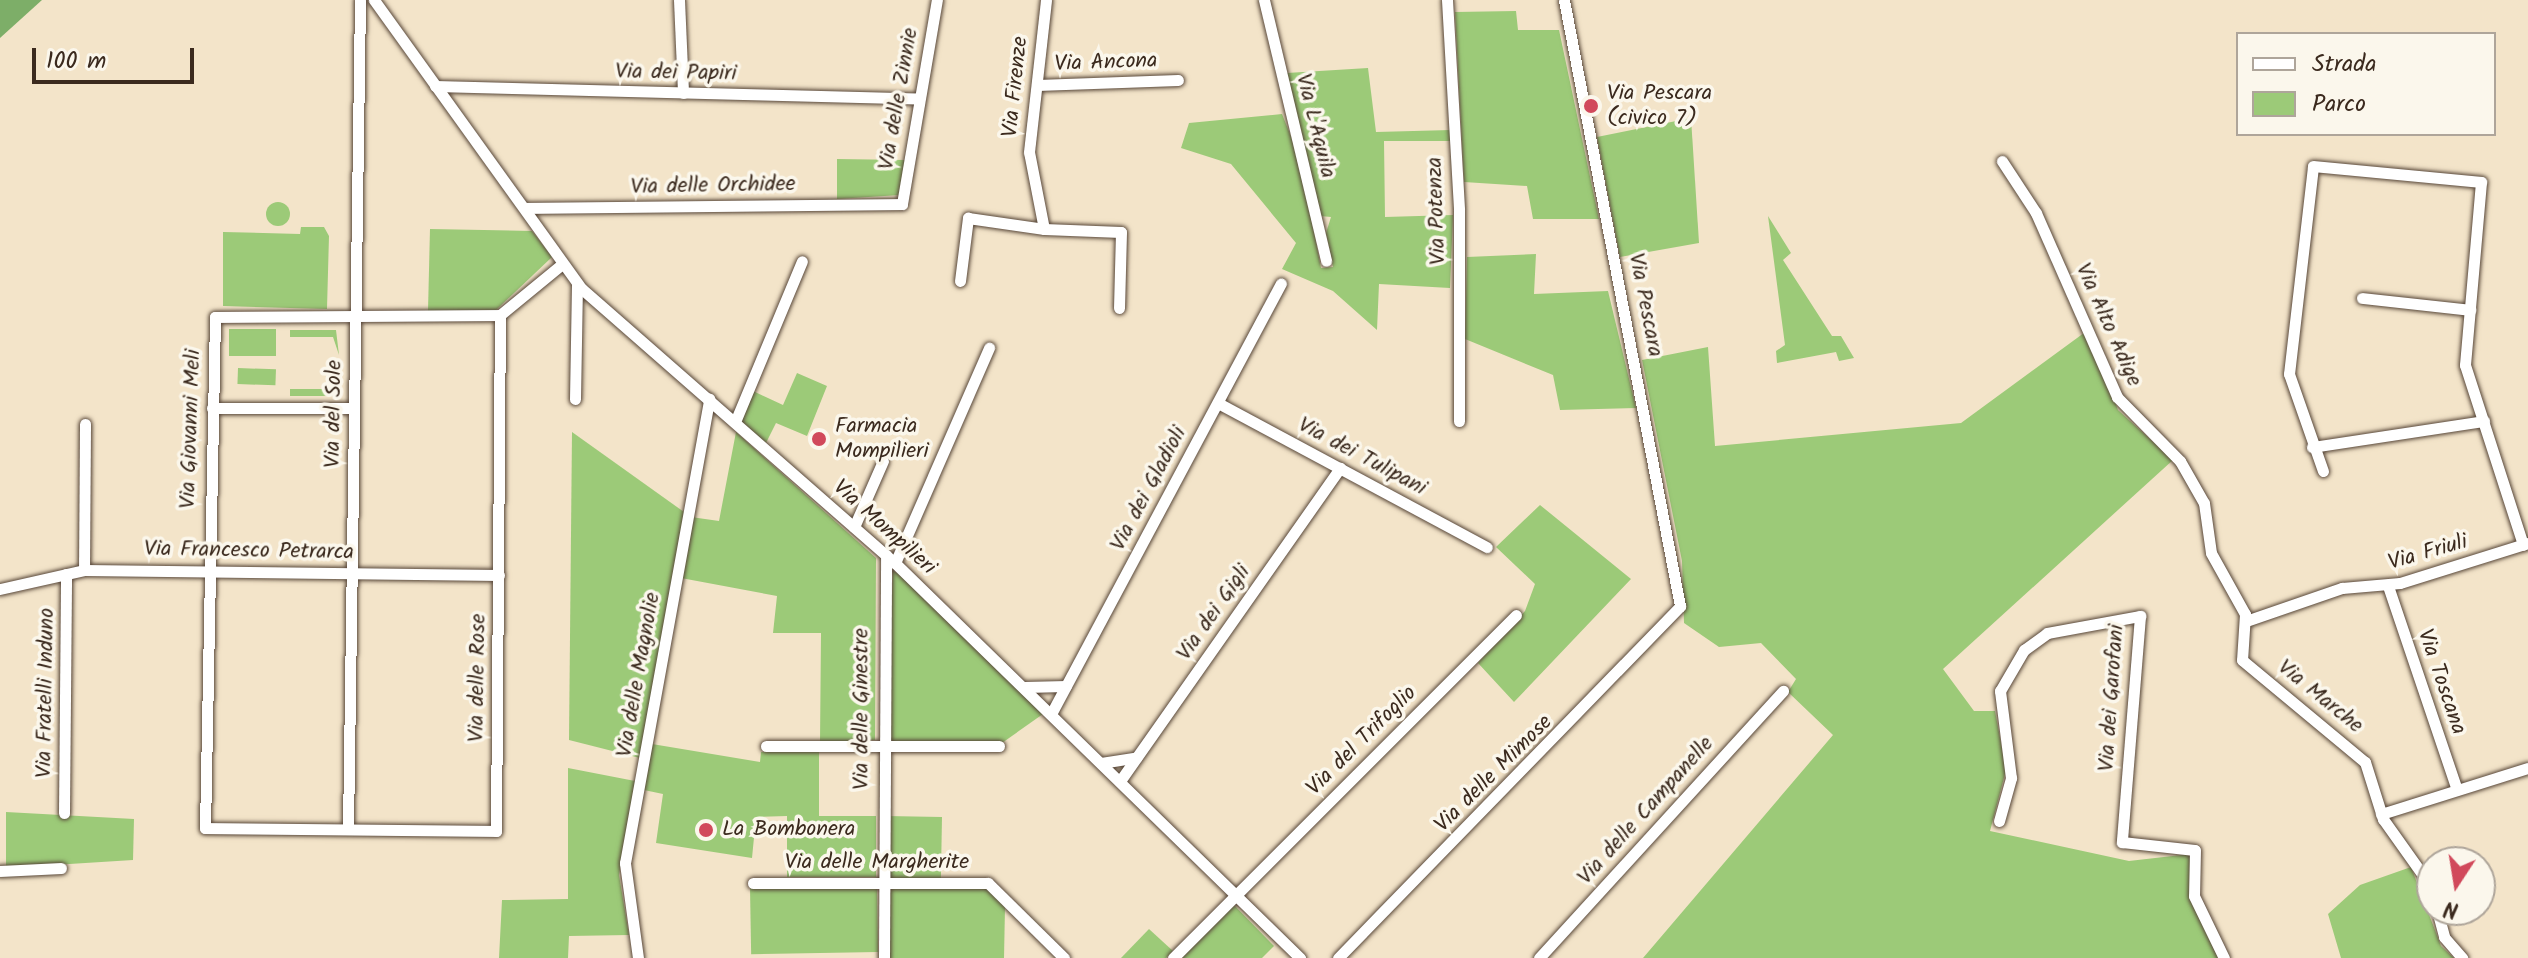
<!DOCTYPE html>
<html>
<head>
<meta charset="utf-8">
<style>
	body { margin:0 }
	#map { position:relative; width:2528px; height:958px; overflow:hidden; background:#f3e4c9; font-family:Kalam,sans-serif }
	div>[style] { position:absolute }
	.green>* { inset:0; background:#9cca78; transform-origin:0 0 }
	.round { border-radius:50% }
	.forest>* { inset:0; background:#7dae68 }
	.roads { filter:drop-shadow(0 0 2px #574638) drop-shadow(0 0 2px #574638) }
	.minor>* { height:11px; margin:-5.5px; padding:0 5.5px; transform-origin:5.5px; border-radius:5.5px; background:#fff }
	.dots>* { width:22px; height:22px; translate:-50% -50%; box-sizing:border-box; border:4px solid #fbf7ec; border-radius:50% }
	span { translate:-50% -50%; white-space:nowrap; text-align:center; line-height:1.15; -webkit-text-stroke:7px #fbf7ec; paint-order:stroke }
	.street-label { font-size:22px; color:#3b2a1e }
	.poi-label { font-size:22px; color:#3b2a1e }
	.left { translate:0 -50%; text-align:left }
	.legend { position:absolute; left:2236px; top:32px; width:260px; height:104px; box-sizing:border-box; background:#fbf7ec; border:2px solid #aea59a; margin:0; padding:10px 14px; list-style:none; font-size:24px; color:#3b2a1e }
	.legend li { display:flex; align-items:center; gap:16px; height:40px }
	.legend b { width:40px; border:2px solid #aea59a }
	.north { position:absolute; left:2416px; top:846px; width:80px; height:80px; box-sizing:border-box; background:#fbf7ec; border:2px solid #aea59a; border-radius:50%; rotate:192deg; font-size:22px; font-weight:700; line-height:32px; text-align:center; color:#3b2a1e }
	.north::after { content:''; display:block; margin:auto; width:28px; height:36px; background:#d1495b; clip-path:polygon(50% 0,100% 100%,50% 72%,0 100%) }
	.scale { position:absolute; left:32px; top:48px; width:162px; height:36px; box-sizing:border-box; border:4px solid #3b2a1e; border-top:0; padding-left:10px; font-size:24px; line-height:28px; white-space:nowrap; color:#3b2a1e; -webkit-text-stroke:6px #fbf7ec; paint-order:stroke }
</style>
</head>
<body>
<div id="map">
	<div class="green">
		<div style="clip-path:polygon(1516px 11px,1518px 30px,1559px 30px,1599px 219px,1533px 219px,1527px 186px,1464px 182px,1455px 12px)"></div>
		<div style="clip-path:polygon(1368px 68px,1376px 132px,1451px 130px,1452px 141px,1384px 141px,1385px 217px,1453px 215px,1450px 288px,1379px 284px,1377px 330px,1333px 291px,1282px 269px,1296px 243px,1231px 164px,1181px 148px,1189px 123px,1282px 114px,1300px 159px,1321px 268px,1333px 267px,1326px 233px,1331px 217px,1320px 216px,1287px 73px)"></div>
		<div style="clip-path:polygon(1691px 118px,1699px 243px,1620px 257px,1597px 137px)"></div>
		<div style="clip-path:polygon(837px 159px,905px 160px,900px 195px,837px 199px)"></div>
		<div class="round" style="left:266px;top:202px;width:24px;height:24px"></div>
		<div style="clip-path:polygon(1768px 216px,1791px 253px,1783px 260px,1832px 336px,1841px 336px,1854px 358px,1839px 361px,1836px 352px,1777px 363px,1776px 351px,1785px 345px)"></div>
		<div style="clip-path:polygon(301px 227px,324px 227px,329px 236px,327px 309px,223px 306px,223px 232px,300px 234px)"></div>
		<div style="clip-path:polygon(430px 229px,532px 231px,552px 257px,496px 310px,428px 311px)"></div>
		<div style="clip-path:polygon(1536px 254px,1534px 294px,1608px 291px,1636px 408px,1560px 410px,1553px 375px,1465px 339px,1467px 257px)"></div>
		<div style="left:276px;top:329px;width:27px;height:47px;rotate:90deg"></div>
		<div style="clip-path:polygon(290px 330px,336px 330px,339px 355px,333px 337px,290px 337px)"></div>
		<div style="clip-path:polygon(2088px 330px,2118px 410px,2173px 460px,1943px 669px,1974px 711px,1995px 711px,2006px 770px,1990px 831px,2129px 861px,2190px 854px,2191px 897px,2218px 958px,1643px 958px,1833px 735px,1788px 692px,1796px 679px,1761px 643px,1719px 647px,1684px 623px,1682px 561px,1642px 360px,1708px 347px,1715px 446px,1961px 423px)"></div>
		<div style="left:238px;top:368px;width:38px;height:16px;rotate:2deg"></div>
		<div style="clip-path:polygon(333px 371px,339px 371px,336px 396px,290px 396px,290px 389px,333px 389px)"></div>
		<div style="clip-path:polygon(797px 373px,827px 386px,807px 436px,776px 423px,766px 443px,741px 421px,753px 391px,783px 405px)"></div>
		<div style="clip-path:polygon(572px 432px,684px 512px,640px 758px,569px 740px)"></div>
		<div style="clip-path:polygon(736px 432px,876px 558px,875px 740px,820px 742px,821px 633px,773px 633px,777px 596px,681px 578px,691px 517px,719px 521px)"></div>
		<div style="clip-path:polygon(1540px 505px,1631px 579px,1514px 702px,1478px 663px,1525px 611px,1535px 584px,1496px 547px)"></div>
		<div style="clip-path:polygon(893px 571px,898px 573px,1043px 714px,1002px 743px,886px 741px)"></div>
		<div style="clip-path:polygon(652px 744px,760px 762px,761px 752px,819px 751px,819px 816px,876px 816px,876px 877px,787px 877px,787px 816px,756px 817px,752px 858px,656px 843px,663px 794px,644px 790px)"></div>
		<div style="clip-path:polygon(568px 768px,635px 781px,619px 875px,629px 935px,569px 936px,568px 958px,499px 958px,502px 900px,568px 899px)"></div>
		<div style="clip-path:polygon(6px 812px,134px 819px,133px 860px,6px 868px)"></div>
		<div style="left:886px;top:816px;width:56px;height:62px;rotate:1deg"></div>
		<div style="clip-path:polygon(2411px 867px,2441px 946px,2454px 958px,2341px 958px,2328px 914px,2360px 885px)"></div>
		<div style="left:877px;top:886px;width:66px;height:127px;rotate:89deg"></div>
		<div style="clip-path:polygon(888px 887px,988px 887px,1005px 907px,1004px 958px,888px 958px)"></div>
		<div style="clip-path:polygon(1234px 905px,1274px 946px,1262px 958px,1180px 958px)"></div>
		<div style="clip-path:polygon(1149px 929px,1173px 951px,1166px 958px,1121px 958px)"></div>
	</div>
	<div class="forest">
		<div style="clip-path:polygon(0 0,42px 0,0 38px)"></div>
	</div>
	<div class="roads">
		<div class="minor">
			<div style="left:374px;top:0;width:356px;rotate:54.3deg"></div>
			<div style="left:582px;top:289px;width:416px;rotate:41.2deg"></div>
			<div style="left:895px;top:563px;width:566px;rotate:44.28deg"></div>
			<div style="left:679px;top:0;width:93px;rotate:87.5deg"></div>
			<div style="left:1264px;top:0;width:268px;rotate:76.6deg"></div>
			<div style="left:1447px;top:0;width:210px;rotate:86.7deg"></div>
			<div style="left:1459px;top:210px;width:211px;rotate:90deg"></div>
			<div style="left:1037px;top:85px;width:141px;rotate:-2deg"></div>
			<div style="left:435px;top:86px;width:482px;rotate:1.5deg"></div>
			<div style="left:2002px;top:161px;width:62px;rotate:56.8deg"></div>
			<div style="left:2036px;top:213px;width:201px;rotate:66.2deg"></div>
			<div style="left:2117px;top:397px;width:90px;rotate:45.5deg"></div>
			<div style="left:2180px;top:461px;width:48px;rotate:60.3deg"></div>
			<div style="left:2204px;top:503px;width:50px;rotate:82deg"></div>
			<div style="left:2211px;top:553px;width:70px;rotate:60.9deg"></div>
			<div style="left:2245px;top:614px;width:46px;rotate:93.7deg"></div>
			<div style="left:2242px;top:660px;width:160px;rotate:39.7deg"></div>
			<div style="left:2365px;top:762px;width:60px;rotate:72.5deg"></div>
			<div style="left:2383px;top:819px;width:85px;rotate:54.6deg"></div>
			<div style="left:525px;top:208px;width:377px;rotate:-0.6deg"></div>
			<div style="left:902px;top:204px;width:207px;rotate:-80.3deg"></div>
			<div style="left:1044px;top:229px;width:77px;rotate:2.2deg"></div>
			<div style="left:1121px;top:232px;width:76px;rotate:91.5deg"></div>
			<div style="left:960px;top:281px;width:64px;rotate:-82.8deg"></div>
			<div style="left:968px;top:218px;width:77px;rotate:8.2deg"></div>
			<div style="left:1044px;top:229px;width:78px;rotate:-101deg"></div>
			<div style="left:1029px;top:152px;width:153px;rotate:-83.6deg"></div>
			<div style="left:2362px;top:298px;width:109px;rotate:6.3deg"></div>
			<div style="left:500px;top:315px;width:285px;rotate:179.6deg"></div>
			<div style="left:215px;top:317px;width:511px;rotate:91.12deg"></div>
			<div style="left:205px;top:828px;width:291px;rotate:0.6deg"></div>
			<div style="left:496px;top:831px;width:516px;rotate:-89.56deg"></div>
			<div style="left:500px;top:315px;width:80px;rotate:-39.4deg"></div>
			<div style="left:575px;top:399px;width:116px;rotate:-89deg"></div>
			<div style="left:1218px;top:403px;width:305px;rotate:28.2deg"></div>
			<div style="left:212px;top:408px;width:142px"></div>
			<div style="left:735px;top:422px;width:174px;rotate:-67.4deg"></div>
			<div style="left:2312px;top:447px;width:174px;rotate:-8.6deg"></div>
			<div style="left:2323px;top:471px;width:103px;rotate:-109.3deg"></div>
			<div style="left:2289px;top:374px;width:209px;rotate:-83.4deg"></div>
			<div style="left:2313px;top:166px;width:169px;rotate:5.4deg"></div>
			<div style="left:2481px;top:182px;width:184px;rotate:95deg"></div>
			<div style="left:2465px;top:365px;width:189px;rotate:72.1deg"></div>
			<div style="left:854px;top:527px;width:72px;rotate:-66.3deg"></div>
			<div style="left:895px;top:563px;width:235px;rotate:-66.4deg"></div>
			<div style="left:84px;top:570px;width:146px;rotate:-89.6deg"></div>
			<div style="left:2388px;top:586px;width:215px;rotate:71.3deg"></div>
			<div style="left:0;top:589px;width:86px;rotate:-12.7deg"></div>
			<div style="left:84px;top:570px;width:415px;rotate:0.7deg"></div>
			<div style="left:2246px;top:621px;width:102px;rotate:-19deg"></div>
			<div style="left:2342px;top:588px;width:58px;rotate:-4.9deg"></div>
			<div style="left:2400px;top:583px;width:134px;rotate:-17.4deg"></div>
			<div style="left:1024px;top:687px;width:42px;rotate:-1.4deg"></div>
			<div style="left:1051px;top:714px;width:488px;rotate:-61.9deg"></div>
			<div style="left:766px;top:746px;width:233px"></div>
			<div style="left:1101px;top:763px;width:36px;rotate:-9deg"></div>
			<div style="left:1120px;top:781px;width:383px;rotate:-54.9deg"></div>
			<div style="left:64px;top:813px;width:239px;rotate:-89.5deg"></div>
			<div style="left:2381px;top:814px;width:154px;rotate:-17.4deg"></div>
			<div style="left:1999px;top:821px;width:45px;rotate:-74.4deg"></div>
			<div style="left:2011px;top:778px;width:88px;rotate:-97.2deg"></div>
			<div style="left:2000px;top:691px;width:48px;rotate:-59.7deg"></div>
			<div style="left:2024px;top:650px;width:29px;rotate:-36deg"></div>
			<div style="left:2047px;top:633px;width:95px;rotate:-10.4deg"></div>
			<div style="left:2140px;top:616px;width:227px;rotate:94.6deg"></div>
			<div style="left:2122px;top:842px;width:73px;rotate:6.3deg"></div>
			<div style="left:2195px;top:850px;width:46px;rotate:91.2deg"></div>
			<div style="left:2194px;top:896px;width:69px;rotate:64.2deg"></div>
			<div style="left:348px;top:829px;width:829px;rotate:-89.17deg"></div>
			<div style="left:0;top:871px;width:61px;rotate:-2.8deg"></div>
			<div style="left:753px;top:883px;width:235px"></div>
			<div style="left:988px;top:883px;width:107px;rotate:44.6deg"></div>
			<div style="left:2437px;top:910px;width:28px;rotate:75deg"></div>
			<div style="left:2444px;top:937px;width:28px;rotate:49deg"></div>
			<div style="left:638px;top:958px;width:96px;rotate:-97.8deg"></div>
			<div style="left:625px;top:863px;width:472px;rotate:-79.7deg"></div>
			<div style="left:884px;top:958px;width:403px;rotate:-89.7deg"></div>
			<div style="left:1173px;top:958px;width:485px;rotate:-45deg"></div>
			<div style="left:1338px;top:958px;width:491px;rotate:-45.8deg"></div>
			<div style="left:1680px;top:606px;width:617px;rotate:-100.84deg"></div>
			<div style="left:1539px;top:958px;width:362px;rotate:-47.6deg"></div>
		</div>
	</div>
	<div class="dots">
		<div style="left:1591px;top:106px;background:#d1495b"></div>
		<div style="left:819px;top:439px;background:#d1495b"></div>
		<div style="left:706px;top:830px;background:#d1495b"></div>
	</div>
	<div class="street-label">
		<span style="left:1106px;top:63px;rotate:-2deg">Via Ancona</span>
		<span style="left:676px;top:73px;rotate:1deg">Via dei Papiri</span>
		<span style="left:1016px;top:87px;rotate:-84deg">Via Firenze</span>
		<span style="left:899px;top:99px;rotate:-80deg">Via delle Zinnie</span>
		<span style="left:1315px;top:126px;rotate:76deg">Via L'Aquila</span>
		<span style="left:713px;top:186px;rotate:-1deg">Via delle Orchidee</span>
		<span style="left:1437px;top:211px;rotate:-92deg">Via Potenza</span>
		<span style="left:1645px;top:305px;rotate:79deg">Via Pescara</span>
		<span style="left:2108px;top:325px;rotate:66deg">Via Alto Adige</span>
		<span style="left:334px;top:414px;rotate:-89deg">Via del Sole</span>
		<span style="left:191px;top:429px;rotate:-88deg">Via Giovanni Meli</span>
		<span style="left:1362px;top:457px;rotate:28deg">Via dei Tulipani</span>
		<span style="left:1149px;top:489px;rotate:-62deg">Via dei Gladioli</span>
		<span style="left:884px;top:528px;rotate:42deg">Via Mompilieri</span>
		<span style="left:249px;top:551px;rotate:1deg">Via Francesco Petrarca</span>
		<span style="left:2428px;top:553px;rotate:-16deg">Via Friuli</span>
		<span style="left:1214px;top:613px;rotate:-55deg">Via dei Gigli</span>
		<span style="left:639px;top:675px;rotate:-80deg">Via delle Magnolie</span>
		<span style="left:478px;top:678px;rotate:-89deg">Via delle Rose</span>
		<span style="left:2441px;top:682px;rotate:71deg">Via Toscana</span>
		<span style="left:46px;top:693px;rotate:-89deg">Via Fratelli Induno</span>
		<span style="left:2320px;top:697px;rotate:39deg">Via Marche</span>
		<span style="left:2112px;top:698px;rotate:-86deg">Via dei Garofani</span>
		<span style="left:862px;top:709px;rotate:-90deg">Via delle Ginestre</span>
		<span style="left:1362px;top:741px;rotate:-45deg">Via del Trifoglio</span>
		<span style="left:1494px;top:774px;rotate:-45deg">Via delle Mimose</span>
		<span style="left:1646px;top:811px;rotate:-48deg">Via delle Campanelle</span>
		<span style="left:877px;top:863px">Via delle Margherite</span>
	</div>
	<div class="poi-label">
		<span class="left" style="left:1607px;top:106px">Via Pescara<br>(civico 7)</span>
		<span class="left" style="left:835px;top:439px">Farmacia<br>Mompilieri</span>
		<span class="left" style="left:722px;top:830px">La Bombonera</span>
	</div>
	<ul class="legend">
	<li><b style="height:10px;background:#fff"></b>Strada</li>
	<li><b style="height:22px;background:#9cca78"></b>Parco</li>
	</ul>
	<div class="north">N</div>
	<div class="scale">100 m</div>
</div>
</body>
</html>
